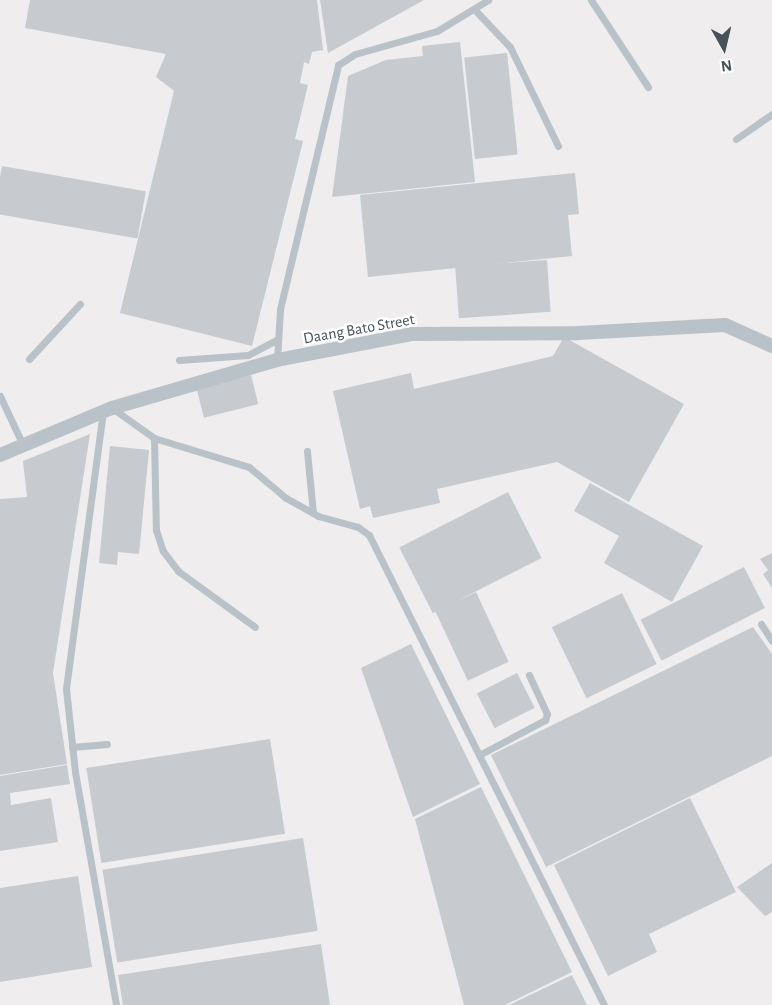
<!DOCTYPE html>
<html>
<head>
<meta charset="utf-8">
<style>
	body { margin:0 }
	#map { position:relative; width:772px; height:1005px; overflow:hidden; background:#efeded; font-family:"Alegreya Sans",sans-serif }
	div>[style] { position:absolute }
	.building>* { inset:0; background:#c7cacf; transform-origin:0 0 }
	.lane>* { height:7px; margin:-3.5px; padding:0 3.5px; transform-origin:3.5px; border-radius:3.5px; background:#b9c2c8 }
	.street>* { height:14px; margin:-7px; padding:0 7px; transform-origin:7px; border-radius:7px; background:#b9c2c8 }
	span { translate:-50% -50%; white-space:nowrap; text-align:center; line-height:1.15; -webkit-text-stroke:5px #fff; paint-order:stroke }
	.street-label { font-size:16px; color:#465158 }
	.north { position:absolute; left:694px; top:18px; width:60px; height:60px; -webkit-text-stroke:4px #fff; paint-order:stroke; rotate:172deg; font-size:16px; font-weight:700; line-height:24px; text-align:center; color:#465158 }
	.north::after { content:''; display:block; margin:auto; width:21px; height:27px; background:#465158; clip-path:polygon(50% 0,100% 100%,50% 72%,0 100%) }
</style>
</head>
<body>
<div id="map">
	<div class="building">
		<div style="clip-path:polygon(30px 0,317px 0,323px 50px,312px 52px,309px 64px,304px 62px,300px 83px,308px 85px,295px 139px,303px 141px,252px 346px,120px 313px,174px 91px,156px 77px,166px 54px,25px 28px)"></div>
		<div style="clip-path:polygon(320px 0,424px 0,328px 53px)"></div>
		<div style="clip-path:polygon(460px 42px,475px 182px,332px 197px,348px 76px,386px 60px,423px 56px,422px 46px)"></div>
		<div style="left:507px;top:53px;width:102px;height:43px;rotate:84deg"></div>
		<div style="left:2px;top:166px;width:146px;height:48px;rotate:10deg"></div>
		<div style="clip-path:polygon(575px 173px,579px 214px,568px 215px,572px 256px,368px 277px,360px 195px)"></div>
		<div style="left:547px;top:260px;width:52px;height:92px;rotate:86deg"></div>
		<div style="clip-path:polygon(564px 337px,684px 404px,629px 502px,557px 462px,437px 489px,440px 503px,373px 518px,370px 506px,360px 509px,333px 391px,411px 373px,414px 389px,553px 356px)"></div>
		<div style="left:251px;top:375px;width:30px;height:56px;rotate:76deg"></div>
		<div style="clip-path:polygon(90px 434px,53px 673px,67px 764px,0 775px,0 499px,27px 497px,23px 461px)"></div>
		<div style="clip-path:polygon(110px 446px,149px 450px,139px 554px,118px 552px,117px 565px,99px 563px)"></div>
		<div style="clip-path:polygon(590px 483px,703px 546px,672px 602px,604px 563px,619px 536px,574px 511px)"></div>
		<div style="left:508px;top:492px;width:74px;height:122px;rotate:63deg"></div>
		<div style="clip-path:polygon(772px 553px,772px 588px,763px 574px,768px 570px,760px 559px)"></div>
		<div style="left:744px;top:567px;width:46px;height:116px;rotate:63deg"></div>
		<div style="left:476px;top:592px;width:77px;height:45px;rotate:65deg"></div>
		<div style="left:622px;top:593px;width:79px;height:78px;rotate:64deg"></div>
		<div style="clip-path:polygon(753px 627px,772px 654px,772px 756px,546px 867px,491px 755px)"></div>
		<div style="clip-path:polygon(411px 644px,480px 784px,413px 817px,361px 668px)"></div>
		<div style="left:517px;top:673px;width:39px;height:45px;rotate:63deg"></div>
		<div style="left:270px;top:739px;width:96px;height:186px;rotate:81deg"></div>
		<div style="clip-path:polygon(67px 765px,70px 784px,10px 793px,11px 805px,51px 798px,58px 842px,0 851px,0 776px)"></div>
		<div style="clip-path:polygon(481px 787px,572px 972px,505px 1005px,464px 1005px,415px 819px)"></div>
		<div style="clip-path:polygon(690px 798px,736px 892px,649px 934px,657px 952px,608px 976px,554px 865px)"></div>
		<div style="left:303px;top:838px;width:94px;height:203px;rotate:81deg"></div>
		<div style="clip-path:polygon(772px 863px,772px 912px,765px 916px,737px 887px)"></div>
		<div style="clip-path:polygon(78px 876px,92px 967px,0 982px,0 888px)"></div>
		<div style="clip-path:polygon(321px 944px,330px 1005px,123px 1005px,118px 975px)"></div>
		<div style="clip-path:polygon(572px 975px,587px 1005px,509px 1005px)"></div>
	</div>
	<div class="lane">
		<div style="left:591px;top:0;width:104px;rotate:56.8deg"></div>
		<div style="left:475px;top:10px;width:51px;rotate:46.6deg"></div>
		<div style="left:510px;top:47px;width:110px;rotate:64.1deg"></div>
		<div style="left:736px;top:139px;width:44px;rotate:-34.8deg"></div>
		<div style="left:29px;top:359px;width:75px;rotate:-47.2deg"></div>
		<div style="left:179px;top:360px;width:69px;rotate:-4.1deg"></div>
		<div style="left:248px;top:355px;width:34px;rotate:-28deg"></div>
		<div style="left:277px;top:360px;width:51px;rotate:-86.6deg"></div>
		<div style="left:280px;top:309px;width:251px;rotate:-76.6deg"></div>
		<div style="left:338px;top:65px;width:20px;rotate:-33deg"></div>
		<div style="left:355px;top:54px;width:85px;rotate:-15.7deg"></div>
		<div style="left:437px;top:31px;width:60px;rotate:-31.3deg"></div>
		<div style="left:0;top:396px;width:54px;rotate:64.9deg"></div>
		<div style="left:112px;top:408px;width:52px;rotate:35.5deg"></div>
		<div style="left:154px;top:438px;width:99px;rotate:17deg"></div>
		<div style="left:249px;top:467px;width:48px;rotate:40deg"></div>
		<div style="left:286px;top:498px;width:37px;rotate:29deg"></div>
		<div style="left:318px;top:516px;width:41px;rotate:15.4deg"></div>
		<div style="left:358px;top:527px;width:14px;rotate:36deg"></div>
		<div style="left:369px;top:535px;width:525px;rotate:63.43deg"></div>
		<div style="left:103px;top:411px;width:280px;rotate:97.6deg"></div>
		<div style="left:66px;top:689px;width:83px;rotate:83.8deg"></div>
		<div style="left:75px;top:772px;width:237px;rotate:80deg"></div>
		<div style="left:154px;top:438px;width:92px;rotate:88.8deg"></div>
		<div style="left:156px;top:530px;width:22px;rotate:72deg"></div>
		<div style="left:163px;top:551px;width:25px;rotate:53deg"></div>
		<div style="left:178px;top:571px;width:95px;rotate:36deg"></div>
		<div style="left:307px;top:451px;width:62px;rotate:84.5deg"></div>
		<div style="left:761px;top:624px;width:20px;rotate:57deg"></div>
		<div style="left:72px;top:747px;width:35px;rotate:-5deg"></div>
		<div style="left:479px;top:755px;width:75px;rotate:-27.9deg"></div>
		<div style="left:545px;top:720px;width:6px;rotate:-72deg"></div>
		<div style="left:547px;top:714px;width:43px;rotate:-114.8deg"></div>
	</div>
	<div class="street">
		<div style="left:0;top:455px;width:121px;rotate:-22.8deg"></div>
		<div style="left:112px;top:408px;width:172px;rotate:-16.2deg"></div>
		<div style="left:277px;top:360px;width:137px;rotate:-10.9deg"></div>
		<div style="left:412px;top:334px;width:166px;rotate:-0.3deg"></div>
		<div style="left:578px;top:333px;width:147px;rotate:-3.1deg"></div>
		<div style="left:725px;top:325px;width:51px;rotate:24.1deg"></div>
	</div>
	<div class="street-label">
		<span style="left:359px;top:329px;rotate:-10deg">Daang Bato Street</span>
	</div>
	<div class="north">N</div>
</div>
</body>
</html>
